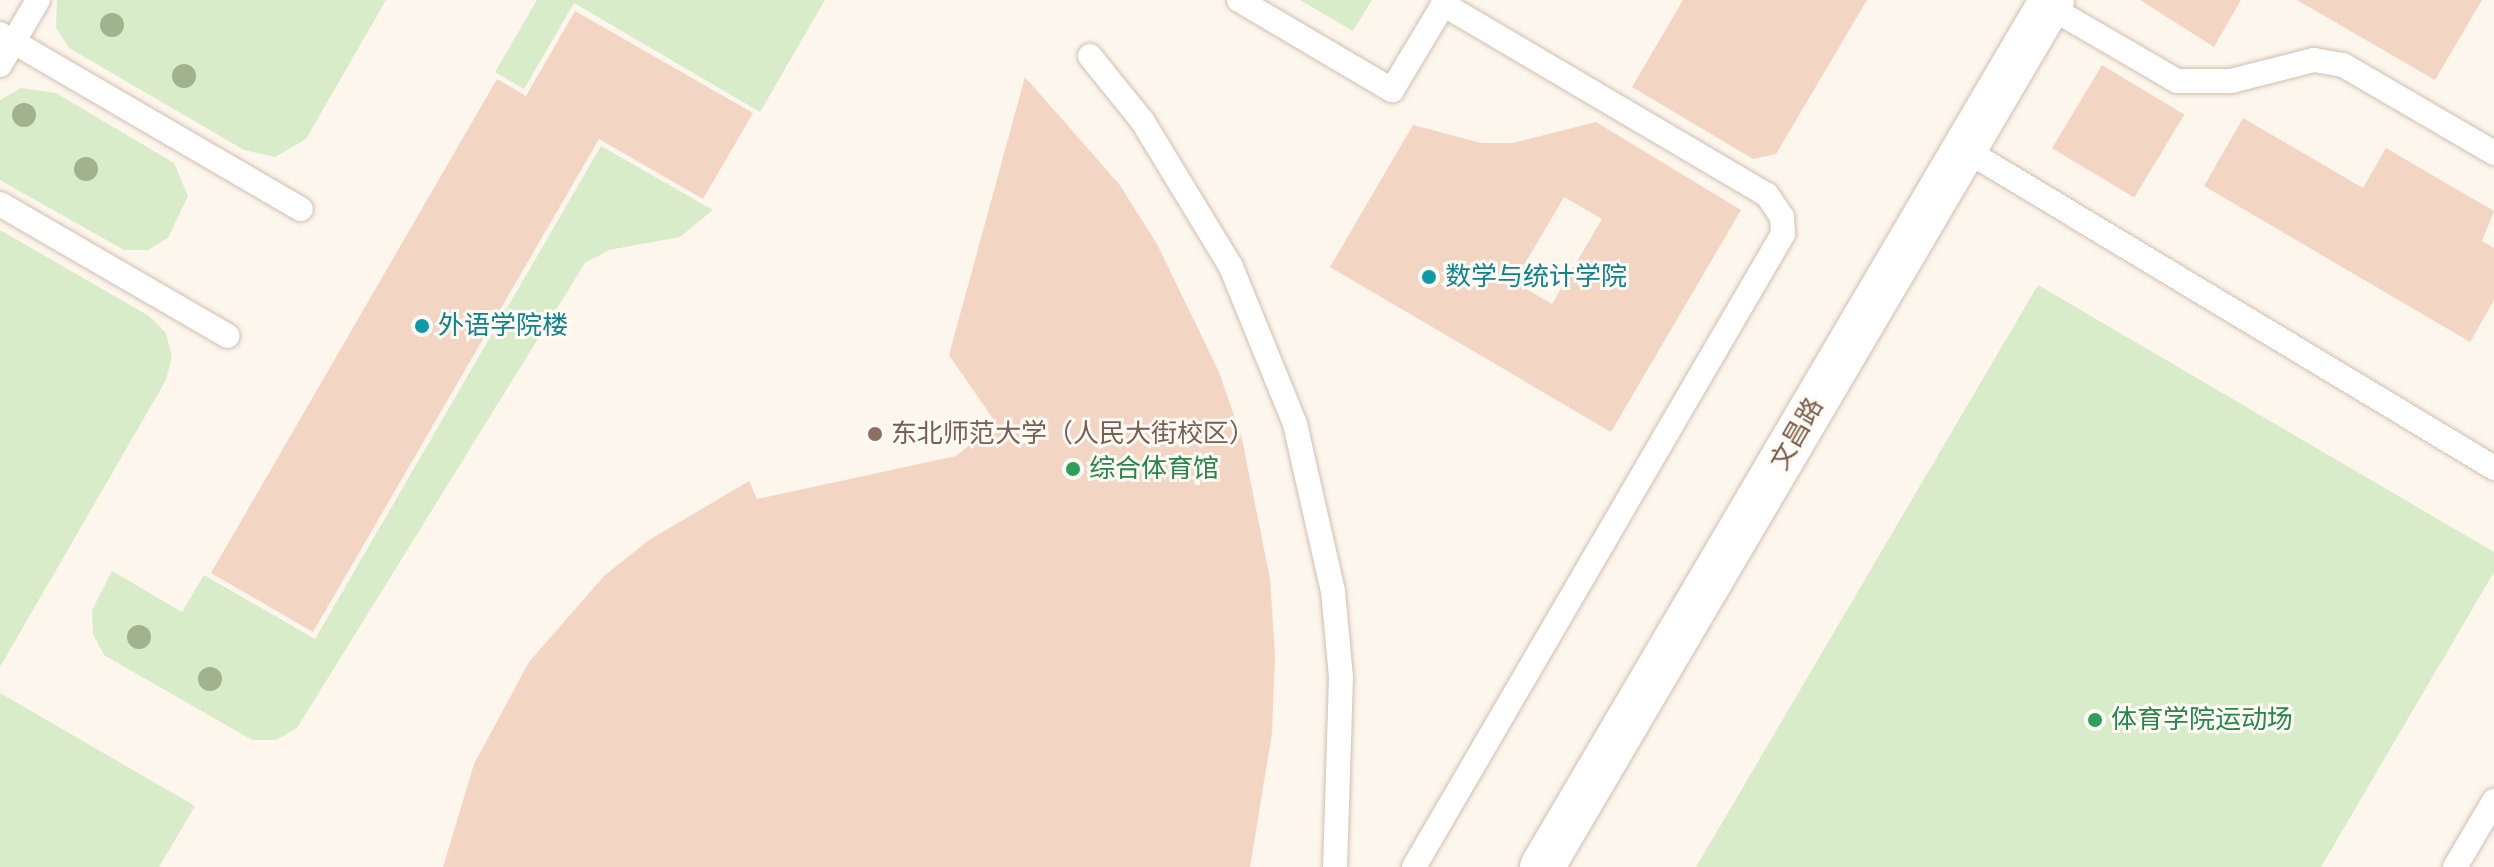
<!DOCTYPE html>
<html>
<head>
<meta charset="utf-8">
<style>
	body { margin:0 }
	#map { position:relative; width:2494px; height:867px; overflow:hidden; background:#fdf6ec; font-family:Roboto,"Noto Sans SC",sans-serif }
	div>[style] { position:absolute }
	.green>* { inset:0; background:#d8ecc9 }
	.building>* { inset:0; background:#f3d5c3; transform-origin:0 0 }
	.roads { filter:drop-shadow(0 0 2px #d1beb0) drop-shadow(0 0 2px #d1beb0) }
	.service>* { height:24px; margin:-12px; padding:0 12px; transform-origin:12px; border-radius:12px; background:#fff }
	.tertiary>* { height:44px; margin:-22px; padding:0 22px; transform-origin:22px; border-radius:22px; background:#fff }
	.trees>* { width:24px; height:24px; margin:-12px; border-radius:50%; background:#a0b28e }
	.dots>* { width:22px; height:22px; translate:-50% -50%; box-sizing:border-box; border:4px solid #fffaf3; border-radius:50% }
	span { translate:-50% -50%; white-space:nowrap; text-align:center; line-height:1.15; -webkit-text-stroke:6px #fffaf3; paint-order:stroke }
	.culture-label { font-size:26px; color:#0d838f }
	.left { translate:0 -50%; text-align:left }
	.education-label { font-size:26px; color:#785e54 }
	.street-label { font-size:26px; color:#7a5c4d }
	.leisure-label { font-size:26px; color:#27864d }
</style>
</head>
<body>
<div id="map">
	<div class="green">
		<div style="clip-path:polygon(57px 0,386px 0,306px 139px,275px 157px,244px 150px,69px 48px,56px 28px)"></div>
		<div style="clip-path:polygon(537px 0,825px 0,760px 112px,574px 3px,524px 89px,495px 72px)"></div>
		<div style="clip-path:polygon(1300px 0,1372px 0,1353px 31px)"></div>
		<div style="clip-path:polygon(21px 88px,56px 93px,174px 163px,188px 196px,168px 238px,148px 250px,124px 250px,0 180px,0 100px)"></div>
		<div style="clip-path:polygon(601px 146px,713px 210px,680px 237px,609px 250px,585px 263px,297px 728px,276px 740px,252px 740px,104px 655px,93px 634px,92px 610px,112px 571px,182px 612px,204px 575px,315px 639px)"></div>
		<div style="clip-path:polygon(0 230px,149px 316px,166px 333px,172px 357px,166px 380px,0 667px)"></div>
		<div style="clip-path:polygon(2038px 285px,2494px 552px,2494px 572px,2321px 867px,1696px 867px)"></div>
		<div style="clip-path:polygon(0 693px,195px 806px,159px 867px,0 867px)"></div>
	</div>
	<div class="building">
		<div style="clip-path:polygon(1683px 0,1867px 0,1776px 154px,1753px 159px,1632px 87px)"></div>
		<div style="clip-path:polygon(2140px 0,2241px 0,2214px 47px)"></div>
		<div style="clip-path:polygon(2297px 0,2482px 0,2435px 80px)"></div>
		<div style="clip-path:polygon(575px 11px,753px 113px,703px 199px,599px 139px,313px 632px,211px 573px,497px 79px,526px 96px)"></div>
		<div style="left:2102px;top:65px;width:96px;height:97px;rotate:31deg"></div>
		<div style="clip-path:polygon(1025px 77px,1119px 184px,1157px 244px,1219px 372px,1242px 439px,1270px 579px,1275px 656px,1272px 733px,1250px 867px,443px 867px,474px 764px,529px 662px,604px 576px,649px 540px,749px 481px,757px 499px,956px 456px,996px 423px,949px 355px)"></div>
		<div style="clip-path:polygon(2243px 118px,2363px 188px,2386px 148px,2494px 211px,2482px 241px,2494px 248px,2494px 300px,2470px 342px,2204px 186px)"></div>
		<div style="clip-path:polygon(evenodd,1596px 122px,1741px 210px,1611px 432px,1330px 267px,1413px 125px,1481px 143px,1513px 143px,1596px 122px,1564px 197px,1602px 219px,1552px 304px,1514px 282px,1564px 197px)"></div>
	</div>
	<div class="roads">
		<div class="service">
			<div style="left:1239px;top:0;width:178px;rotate:30.5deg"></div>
			<div style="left:1392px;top:90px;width:105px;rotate:-59deg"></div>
			<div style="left:2048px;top:6px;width:149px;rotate:30.2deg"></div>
			<div style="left:2177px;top:81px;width:54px"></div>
			<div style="left:2231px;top:81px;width:86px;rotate:-14.2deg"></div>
			<div style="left:2314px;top:60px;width:29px;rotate:10deg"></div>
			<div style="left:2343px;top:65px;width:175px;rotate:30.2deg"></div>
			<div style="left:0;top:34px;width:348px;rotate:30.2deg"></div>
			<div style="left:1090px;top:56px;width:85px;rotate:51.2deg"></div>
			<div style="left:1143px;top:122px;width:170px;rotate:58.7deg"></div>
			<div style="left:1231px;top:267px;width:170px;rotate:67.8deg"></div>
			<div style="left:1295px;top:424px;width:171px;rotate:77.2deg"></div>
			<div style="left:1333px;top:591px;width:86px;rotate:84.7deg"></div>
			<div style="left:1341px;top:677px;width:190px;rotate:91.8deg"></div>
			<div style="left:0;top:65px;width:75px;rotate:-59.7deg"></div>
			<div style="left:1964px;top:149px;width:619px;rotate:31.04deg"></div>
			<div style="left:0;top:204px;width:263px;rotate:30.1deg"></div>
			<div style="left:1414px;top:867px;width:733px;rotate:-59.76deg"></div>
			<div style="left:1783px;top:234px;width:17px;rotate:-93deg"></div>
			<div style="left:1782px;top:217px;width:27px;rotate:-124deg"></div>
			<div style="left:1767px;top:195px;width:376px;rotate:-149.5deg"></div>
			<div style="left:2455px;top:867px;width:77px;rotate:-59.4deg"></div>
		</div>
		<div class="tertiary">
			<div style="left:1542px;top:867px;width:1006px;rotate:-59.53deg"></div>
		</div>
	</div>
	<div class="trees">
		<div style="left:112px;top:25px"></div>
		<div style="left:184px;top:76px"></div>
		<div style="left:24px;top:115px"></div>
		<div style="left:86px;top:169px"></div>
		<div style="left:139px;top:637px"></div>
		<div style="left:210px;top:679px"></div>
	</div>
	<div class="dots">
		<div style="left:1429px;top:277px;background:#0f9aa8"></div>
		<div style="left:422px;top:326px;background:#0f9aa8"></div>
		<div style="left:875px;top:434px;background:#8d6e63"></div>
		<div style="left:1073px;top:469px;background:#2e9e5b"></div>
		<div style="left:2095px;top:720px;background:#2e9e5b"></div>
	</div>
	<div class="culture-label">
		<span class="left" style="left:1445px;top:277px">数学与统计学院</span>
		<span class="left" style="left:438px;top:326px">外语学院楼</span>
	</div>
	<div class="education-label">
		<span class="left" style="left:891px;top:434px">东北师范大学（人民大街校区）</span>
	</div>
	<div class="street-label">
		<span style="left:1797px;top:434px;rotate:-60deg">文昌路</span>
	</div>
	<div class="leisure-label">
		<span class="left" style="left:1089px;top:469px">综合体育馆</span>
		<span class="left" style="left:2111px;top:720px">体育学院运动场</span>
	</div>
</div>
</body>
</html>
